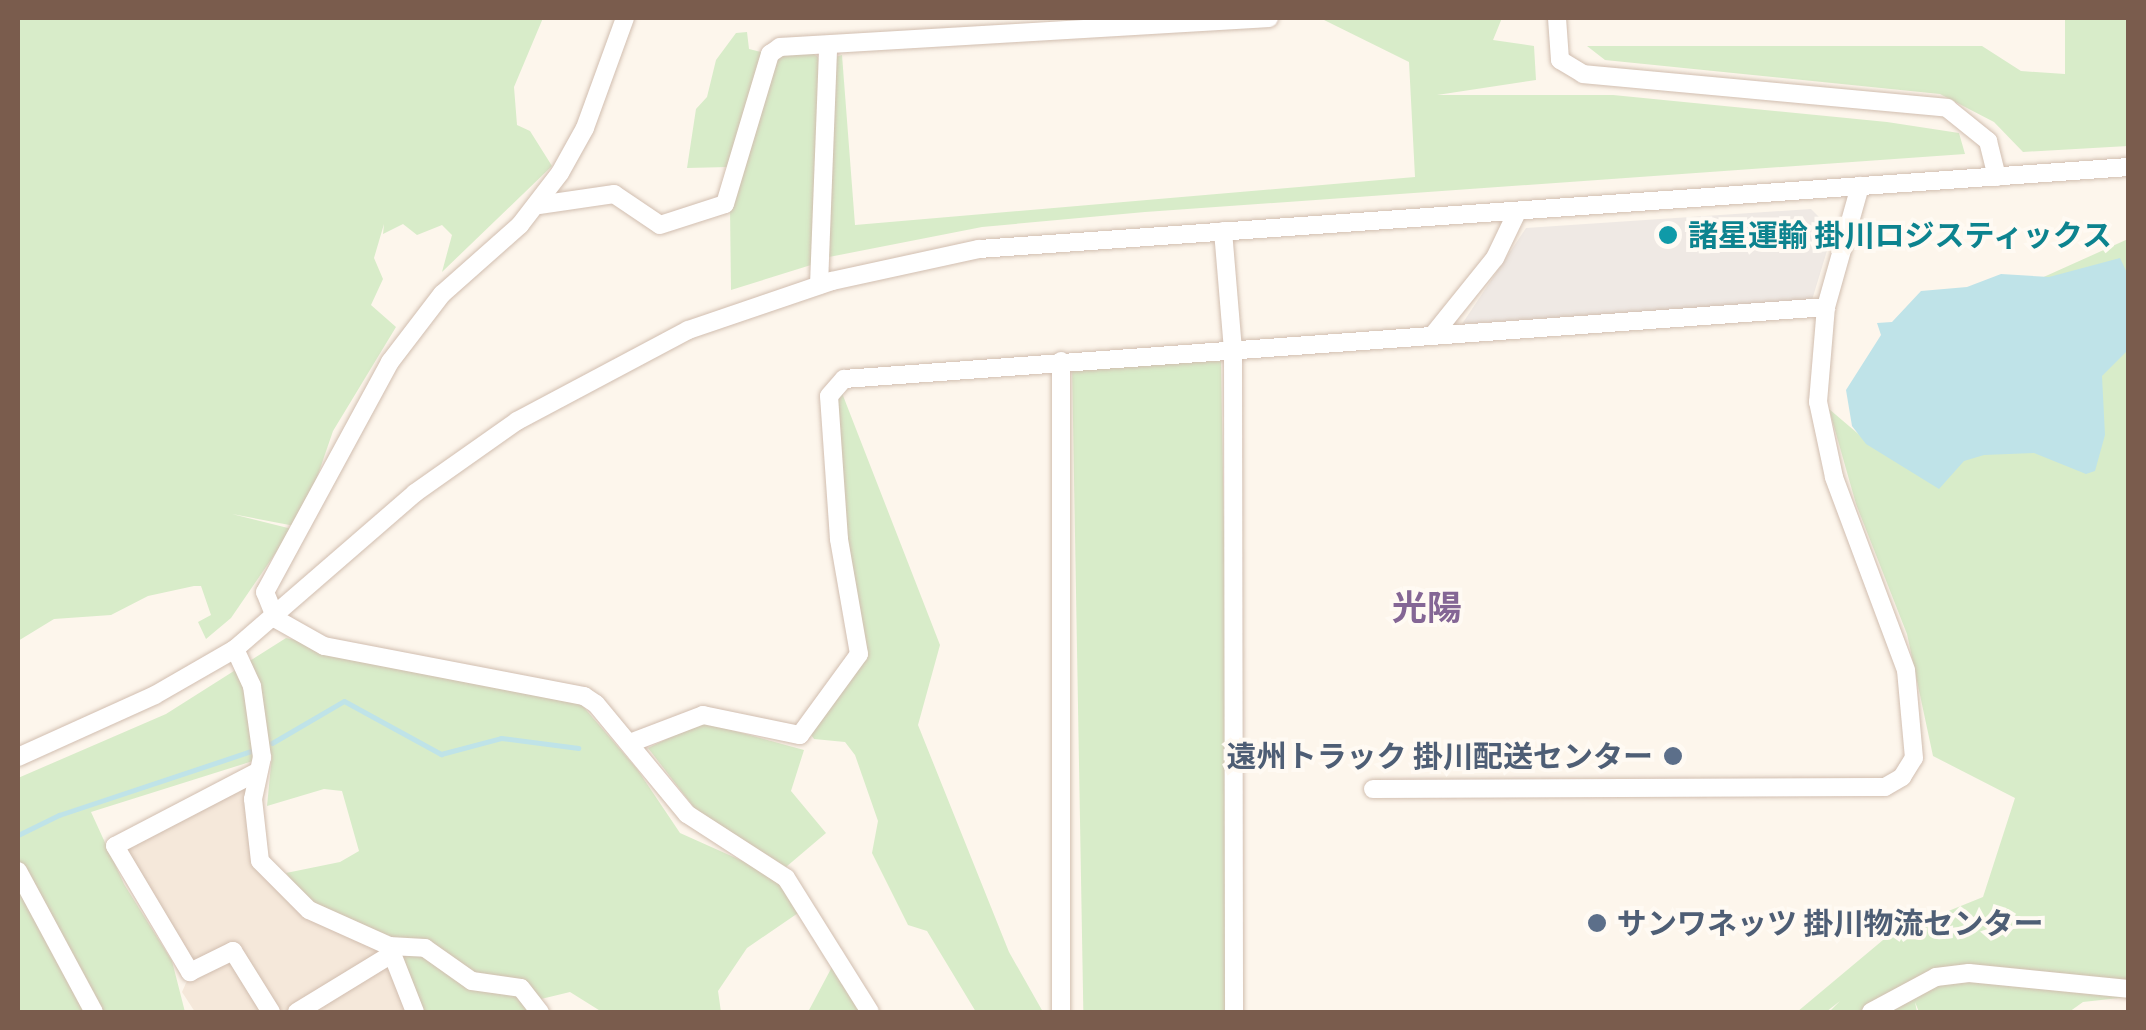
<!DOCTYPE html>
<html>
<head>
<meta charset="utf-8">
<style>
	body { margin:0 }
	#map { position:relative; width:2146px; height:1030px; overflow:hidden; background:#fdf6ec; font-family:"Titillium Web","Noto Sans JP",sans-serif }
	div>[style] { position:absolute }
	.residential>* { inset:0; background:#f5e8da }
	.industrial>* { inset:0; background:#efe9e4 }
	.green>* { inset:0; background:#d8ecc9; transform-origin:0 0 }
	.water>* { inset:0; background:#bfe3e8 }
	.stream>* { height:5px; margin:-2.5px; padding:0 2.5px; transform-origin:2.5px; border-radius:2.5px; background:#bfe3e8 }
	.roads { filter:drop-shadow(0 0 2px #d1beb0) drop-shadow(0 0 2px #d1beb0) }
	.minor>* { height:18px; margin:-9px; padding:0 9px; transform-origin:9px; border-radius:9px; background:#fff }
	.dots>* { width:28px; height:28px; translate:-50% -50%; box-sizing:border-box; border:5px solid #fffaf3; border-radius:50% }
	span { translate:-50% -50%; white-space:nowrap; text-align:center; line-height:1.15; -webkit-text-stroke:8px #fffaf3; paint-order:stroke }
	.culture-label { font-size:30px; color:#0d838f; font-weight:700 }
	.left { translate:0 -50%; text-align:left }
	.service-label { font-size:30px; color:#4e5e75; font-weight:700 }
	.right { translate:-100% -50%; text-align:right }
	.quarter-label { font-size:35px; color:#846695; font-weight:700 }
	.frame { position:absolute; inset:0; border:20px solid #7a5c4d; pointer-events:none }
</style>
</head>
<body>
<div id="map">
	<div class="residential">
		<div style="clip-path:polygon(249px 777px,255px 857px,389px 946px,415px 1012px,195px 1012px,182px 992px,195px 963px,121px 843px)"></div>
	</div>
	<div class="industrial">
		<div style="clip-path:polygon(1811px 209px,1833px 231px,1812px 300px,1462px 324px,1526px 228px)"></div>
	</div>
	<div class="green">
		<div style="clip-path:polygon(18px 18px,543px 18px,514px 87px,517px 125px,530px 131px,552px 166px,442px 272px,452px 235px,442px 225px,417px 235px,403px 224px,383px 234px,384px 224px,374px 258px,383px 279px,371px 305px,396px 327px,333px 431px,300px 527px,232px 514px,292px 529px,231px 618px,206px 639px,198px 622px,211px 615px,201px 586px,194px 586px,148px 596px,111px 615px,54px 619px,18px 641px)"></div>
		<div style="clip-path:polygon(1320px 18px,1502px 18px,1493px 40px,1534px 46px,1536px 80px,1437px 95px,1613px 95px,1887px 122px,1959px 133px,1965px 154px,1145px 212px,982px 227px,829px 257px,832px 58px,842px 55px,855px 225px,1415px 177px,1409px 62px)"></div>
		<div style="clip-path:polygon(2065px 18px,2128px 18px,2128px 146px,2023px 152px,1994px 122px,1940px 94px,1605px 60px,1587px 46px,1982px 46px,2021px 71px,2065px 74px)"></div>
		<div style="clip-path:polygon(747px 32px,749px 49px,765px 53px,728px 167px,687px 168px,696px 109px,707px 97px,716px 60px,736px 33px)"></div>
		<div style="clip-path:polygon(790px 53px,813px 53px,820px 59px,811px 265px,731px 290px,730px 208px,774px 60px)"></div>
		<div style="clip-path:polygon(2128px 239px,2128px 997px,2083px 1002px,2069px 1012px,1919px 1012px,1915px 1002px,1917px 1012px,1829px 1012px,1840px 1001px,1826px 1012px,1797px 1012px,1889px 935px,1983px 897px,2015px 798px,1933px 756px,1907px 634px,1856px 504px,1829px 409px,1876px 449px,2004px 295px)"></div>
		<div style="left:1221px;top:361px;width:651px;height:149px;rotate:89deg"></div>
		<div style="clip-path:polygon(842px 393px,940px 645px,918px 725px,1009px 952px,1043px 1012px,976px 1012px,927px 931px,908px 925px,872px 853px,878px 821px,855px 755px,845px 742px,814px 739px,809px 732px,855px 671px,833px 409px)"></div>
		<div style="clip-path:polygon(286px 638px,581px 704px,637px 769px,680px 833px,756px 867px,783px 886px,801px 911px,747px 948px,718px 991px,721px 1012px,602px 1012px,570px 992px,537px 1000px,528px 1012px,421px 1012px,392px 954px,317px 913px,286px 873px,340px 862px,359px 851px,342px 791px,324px 789px,267px 806px,272px 755px,91px 812px,124px 884px,172px 961px,185px 1012px,18px 1012px,18px 778px,166px 714px)"></div>
		<div style="clip-path:polygon(702px 722px,804px 750px,791px 791px,826px 833px,786px 867px,696px 810px,648px 748px)"></div>
		<div style="clip-path:polygon(833px 965px,835px 974px,866px 1012px,808px 1012px)"></div>
	</div>
	<div class="water">
		<div style="clip-path:polygon(2120px 258px,2128px 275px,2128px 350px,2102px 376px,2105px 435px,2095px 471px,2086px 474px,2034px 453px,1984px 455px,1964px 461px,1939px 489px,1866px 444px,1852px 426px,1846px 390px,1881px 335px,1877px 323px,1892px 322px,1921px 291px,1967px 287px,2001px 274px,2049px 277px)"></div>
	</div>
	<div class="stream">
		<div style="left:272px;top:743px;width:83px;rotate:-30.3deg"></div>
		<div style="left:344px;top:701px;width:111px;rotate:28.7deg"></div>
		<div style="left:441px;top:754px;width:62px;rotate:-14.9deg"></div>
		<div style="left:501px;top:738px;width:78px;rotate:7.4deg"></div>
		<div style="left:18px;top:835px;width:46px;rotate:-26deg"></div>
		<div style="left:59px;top:815px;width:202px;rotate:-18.4deg"></div>
	</div>
	<div class="roads">
		<div class="minor">
			<div style="left:625px;top:18px;width:117px;rotate:110deg"></div>
			<div style="left:585px;top:128px;width:51px;rotate:119.1deg"></div>
			<div style="left:560px;top:173px;width:66px;rotate:127.6deg"></div>
			<div style="left:520px;top:225px;width:104px;rotate:138.5deg"></div>
			<div style="left:442px;top:294px;width:86px;rotate:127.4deg"></div>
			<div style="left:390px;top:362px;width:262px;rotate:118.5deg"></div>
			<div style="left:265px;top:592px;width:29px;rotate:68deg"></div>
			<div style="left:276px;top:619px;width:55px;rotate:29.4deg"></div>
			<div style="left:324px;top:646px;width:265px;rotate:10.9deg"></div>
			<div style="left:584px;top:696px;width:14px;rotate:34deg"></div>
			<div style="left:596px;top:704px;width:143px;rotate:50.4deg"></div>
			<div style="left:687px;top:814px;width:118px;rotate:32.9deg"></div>
			<div style="left:786px;top:878px;width:158px;rotate:57.9deg"></div>
			<div style="left:1557px;top:18px;width:42px;rotate:85.9deg"></div>
			<div style="left:1560px;top:60px;width:27px;rotate:31deg"></div>
			<div style="left:1583px;top:74px;width:366px;rotate:5.3deg"></div>
			<div style="left:1947px;top:108px;width:53px;rotate:38.8deg"></div>
			<div style="left:1988px;top:141px;width:37px;rotate:76deg"></div>
			<div style="left:539px;top:205px;width:76px;rotate:-8.3deg"></div>
			<div style="left:614px;top:194px;width:55px;rotate:34deg"></div>
			<div style="left:660px;top:225px;width:68px;rotate:-17.9deg"></div>
			<div style="left:725px;top:204px;width:157px;rotate:-73.3deg"></div>
			<div style="left:770px;top:54px;width:12px;rotate:-35deg"></div>
			<div style="left:780px;top:47px;width:490px;rotate:-3.4deg"></div>
			<div style="left:1223px;top:231px;width:118px;rotate:85.2deg"></div>
			<div style="left:1233px;top:349px;width:663px;rotate:89.91deg"></div>
			<div style="left:819px;top:285px;width:237px;rotate:-87.8deg"></div>
			<div style="left:1433px;top:335px;width:99px;rotate:-51.2deg"></div>
			<div style="left:1495px;top:258px;width:51px;rotate:-64.4deg"></div>
			<div style="left:1061px;top:361px;width:651px;rotate:90deg"></div>
			<div style="left:235px;top:649px;width:41px;rotate:65.3deg"></div>
			<div style="left:252px;top:686px;width:72px;rotate:82deg"></div>
			<div style="left:262px;top:757px;width:43px;rotate:102.1deg"></div>
			<div style="left:253px;top:799px;width:62px;rotate:83.6deg"></div>
			<div style="left:260px;top:861px;width:69px;rotate:45deg"></div>
			<div style="left:309px;top:910px;width:88px;rotate:24.2deg"></div>
			<div style="left:389px;top:946px;width:71px;rotate:68.5deg"></div>
			<div style="left:630px;top:743px;width:78px;rotate:-21deg"></div>
			<div style="left:703px;top:715px;width:99px;rotate:11.7deg"></div>
			<div style="left:800px;top:735px;width:100px;rotate:-53.9deg"></div>
			<div style="left:859px;top:654px;width:117px;rotate:-99.9deg"></div>
			<div style="left:839px;top:539px;width:143px;rotate:-94deg"></div>
			<div style="left:829px;top:396px;width:23px;rotate:-49deg"></div>
			<div style="left:844px;top:379px;width:985px;rotate:-4.19deg"></div>
			<div style="left:18px;top:757px;width:150px;rotate:-24.3deg"></div>
			<div style="left:155px;top:695px;width:92px;rotate:-29.9deg"></div>
			<div style="left:235px;top:649px;width:238px;rotate:-40.9deg"></div>
			<div style="left:415px;top:493px;width:125px;rotate:-35.2deg"></div>
			<div style="left:517px;top:421px;width:194px;rotate:-28deg"></div>
			<div style="left:688px;top:330px;width:152px;rotate:-18.8deg"></div>
			<div style="left:832px;top:281px;width:150px;rotate:-12.3deg"></div>
			<div style="left:979px;top:249px;width:1152px;rotate:-4.08deg"></div>
			<div style="left:257px;top:772px;width:160px;rotate:152.5deg"></div>
			<div style="left:115px;top:846px;width:147px;rotate:59.2deg"></div>
			<div style="left:190px;top:972px;width:48px;rotate:-26deg"></div>
			<div style="left:233px;top:951px;width:72px;rotate:58.1deg"></div>
			<div style="left:1373px;top:789px;width:512px;rotate:-0.22deg"></div>
			<div style="left:1885px;top:787px;width:20px;rotate:-30deg"></div>
			<div style="left:1902px;top:777px;width:22px;rotate:-58deg"></div>
			<div style="left:1914px;top:758px;width:88px;rotate:-95.2deg"></div>
			<div style="left:1906px;top:670px;width:206px;rotate:-110.5deg"></div>
			<div style="left:1834px;top:477px;width:77px;rotate:-102deg"></div>
			<div style="left:1818px;top:402px;width:95px;rotate:-85.2deg"></div>
			<div style="left:1826px;top:307px;width:126px;rotate:-74.3deg"></div>
			<div style="left:18px;top:871px;width:160px;rotate:61.7deg"></div>
			<div style="left:389px;top:946px;width:36px;rotate:3deg"></div>
			<div style="left:425px;top:948px;width:57px;rotate:35.1deg"></div>
			<div style="left:472px;top:981px;width:49px;rotate:8.1deg"></div>
			<div style="left:521px;top:988px;width:31px;rotate:52deg"></div>
			<div style="left:297px;top:1012px;width:111px;rotate:-31.4deg"></div>
			<div style="left:1871px;top:1012px;width:74px;rotate:-28.3deg"></div>
			<div style="left:1936px;top:977px;width:33px;rotate:-7deg"></div>
			<div style="left:1969px;top:973px;width:160px;rotate:5.7deg"></div>
		</div>
	</div>
	<div class="dots">
		<div style="left:1668px;top:235px;background:#0f9aa8"></div>
		<div style="left:1673px;top:756px;background:#5c6f8a"></div>
		<div style="left:1597px;top:923px;background:#5c6f8a"></div>
	</div>
	<div class="culture-label">
		<span class="left" style="left:1688px;top:235px">諸星運輸 掛川ロジスティックス</span>
	</div>
	<div class="service-label">
		<span class="right" style="left:1653px;top:756px">遠州トラック 掛川配送センター</span>
		<span class="left" style="left:1617px;top:923px">サンワネッツ 掛川物流センター</span>
	</div>
	<div class="quarter-label">
		<span style="left:1427px;top:607px">光陽</span>
	</div>
	<div class="frame"></div>
</div>
</body>
</html>
